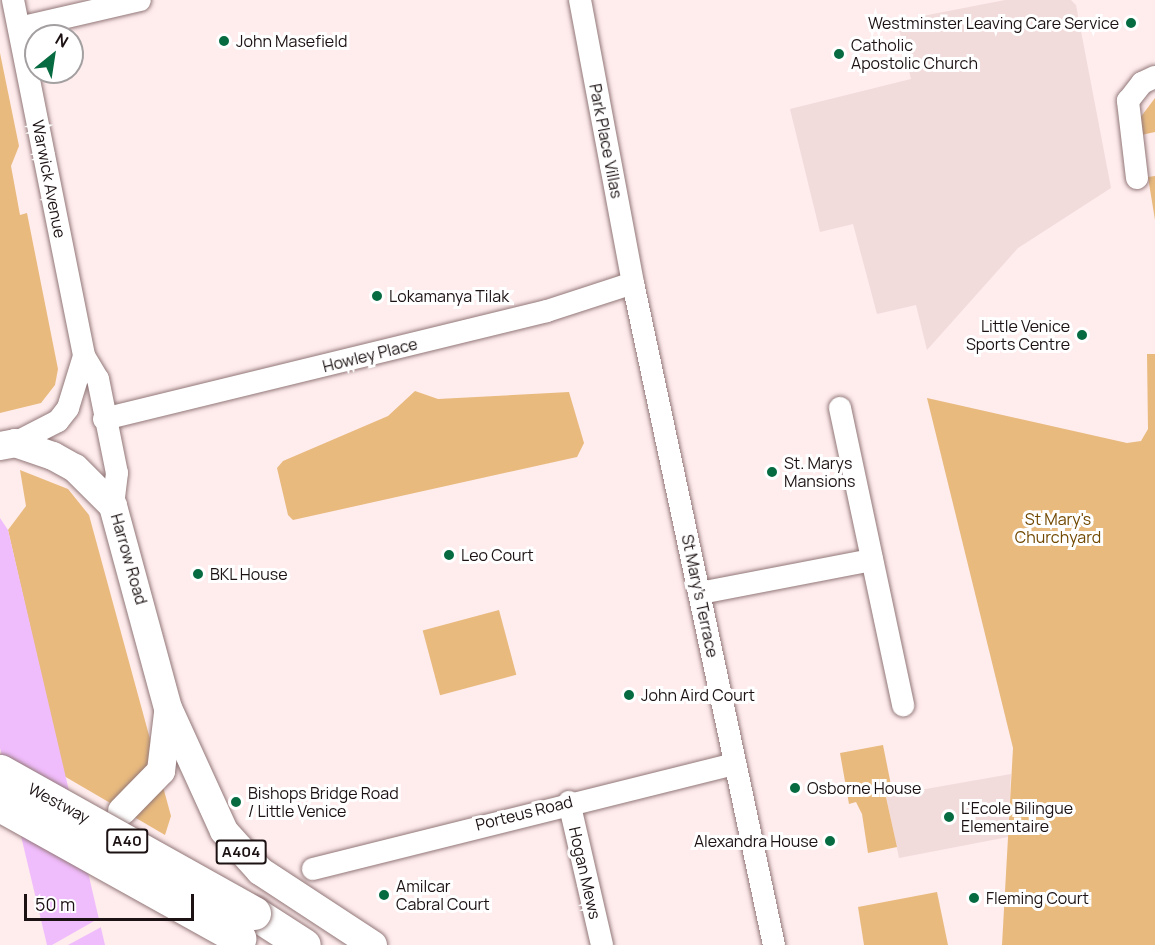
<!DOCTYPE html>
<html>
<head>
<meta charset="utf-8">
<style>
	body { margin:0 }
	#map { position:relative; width:1155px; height:945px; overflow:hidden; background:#ffeced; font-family:Manrope,sans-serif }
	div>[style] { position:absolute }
	.built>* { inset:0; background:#f2dbdb }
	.green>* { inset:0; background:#e8ba7e; transform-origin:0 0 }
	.water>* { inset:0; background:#f0bdfc }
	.pier>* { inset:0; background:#ffeced }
	.roads { filter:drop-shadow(0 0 2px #927778) drop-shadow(0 0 2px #927778) }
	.minor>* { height:22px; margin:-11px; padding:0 11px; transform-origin:11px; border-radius:11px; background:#fff }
	.major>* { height:28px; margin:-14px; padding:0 14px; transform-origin:14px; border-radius:14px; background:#fff }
	.highway>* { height:33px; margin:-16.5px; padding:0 16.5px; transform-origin:16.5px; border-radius:16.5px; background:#fff }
	.bridges { filter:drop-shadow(0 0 2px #927778) drop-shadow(0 0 2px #927778) }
	.highway-bridge>* { height:33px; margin:-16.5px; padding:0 16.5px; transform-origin:16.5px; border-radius:16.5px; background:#fff }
	.dots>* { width:16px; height:16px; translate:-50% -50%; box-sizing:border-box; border:3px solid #fff; border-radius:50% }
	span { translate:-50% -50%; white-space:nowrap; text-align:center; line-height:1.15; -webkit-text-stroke:6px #fff; paint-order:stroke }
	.shield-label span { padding:2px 4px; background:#fff; border:2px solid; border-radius:4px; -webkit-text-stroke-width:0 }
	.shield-label { font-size:15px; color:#1c1213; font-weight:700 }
	.poi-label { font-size:16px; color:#1c1213 }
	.right { translate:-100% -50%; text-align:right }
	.left { translate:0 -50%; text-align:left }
	.street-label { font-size:16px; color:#1c1213 }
	.park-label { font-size:16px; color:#714800 }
	.north { position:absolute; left:24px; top:24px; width:60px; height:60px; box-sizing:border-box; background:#fff; border:2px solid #a4a0a1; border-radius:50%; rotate:30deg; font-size:16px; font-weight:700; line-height:24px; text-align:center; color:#1c1213 }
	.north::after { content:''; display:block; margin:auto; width:21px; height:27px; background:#066b41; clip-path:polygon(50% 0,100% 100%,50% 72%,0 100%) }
	.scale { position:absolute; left:24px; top:894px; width:170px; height:27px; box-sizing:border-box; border:3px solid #1c1213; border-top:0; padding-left:8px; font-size:18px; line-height:21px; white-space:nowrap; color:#1c1213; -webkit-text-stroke:4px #fff; paint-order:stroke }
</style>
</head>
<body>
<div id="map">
	<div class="built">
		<div style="clip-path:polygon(1005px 0,1071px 0,1076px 5px,1111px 188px,1018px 248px,927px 350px,916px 305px,877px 314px,853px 224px,820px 232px,790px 109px,911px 79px,897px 21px)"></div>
		<div style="clip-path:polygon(1011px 774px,1008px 837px,899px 858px,886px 796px)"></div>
	</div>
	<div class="green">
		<div style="clip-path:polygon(0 53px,19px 146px,11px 166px,20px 215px,27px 213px,58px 369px,55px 385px,41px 403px,0 413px)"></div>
		<div style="clip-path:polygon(1155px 98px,1155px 132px,1141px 135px,1140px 118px)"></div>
		<div style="clip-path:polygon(1155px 176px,1155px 220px,1148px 177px)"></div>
		<div style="clip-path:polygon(1147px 354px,1155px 354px,1155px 945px,1002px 945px,1013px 748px,927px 398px,1127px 443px,1141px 441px,1148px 429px)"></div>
		<div style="clip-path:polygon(415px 391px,438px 399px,569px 392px,584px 443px,577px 457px,293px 520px,288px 515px,277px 468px,283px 461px,388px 416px)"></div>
		<div style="clip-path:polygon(20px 470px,68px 489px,89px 515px,171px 816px,165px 835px,64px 776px,8px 530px,26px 506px)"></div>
		<div style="left:499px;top:610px;width:67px;height:79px;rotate:75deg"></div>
		<div style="clip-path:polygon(883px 745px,893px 795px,886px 797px,897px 847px,868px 853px,862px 814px,856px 802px,849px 804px,840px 753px)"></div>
		<div style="clip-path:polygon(937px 892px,948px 945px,864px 945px,858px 907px)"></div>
	</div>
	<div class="water">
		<div style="clip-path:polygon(0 518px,8px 530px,105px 945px,47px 945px,0 748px)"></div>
	</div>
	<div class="pier">
		<div style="clip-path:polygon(103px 916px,105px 925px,68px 945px,52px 945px)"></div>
	</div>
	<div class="roads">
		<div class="minor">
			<div style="left:13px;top:0;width:363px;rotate:78.7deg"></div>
			<div style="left:84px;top:356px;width:27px;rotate:59deg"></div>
			<div style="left:98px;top:379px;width:96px;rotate:78.6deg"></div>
			<div style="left:117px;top:473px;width:33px;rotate:97deg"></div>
			<div style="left:580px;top:0;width:288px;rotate:79.4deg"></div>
			<div style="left:633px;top:283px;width:677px;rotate:77.98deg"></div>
			<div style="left:19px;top:28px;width:124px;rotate:-13deg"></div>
			<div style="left:1137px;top:178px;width:78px;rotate:-96.7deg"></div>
			<div style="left:1128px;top:101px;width:23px;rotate:-52deg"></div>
			<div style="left:1142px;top:83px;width:14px;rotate:-25deg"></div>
			<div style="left:840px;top:408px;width:304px;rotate:78deg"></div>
			<div style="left:104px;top:419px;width:456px;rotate:-13.7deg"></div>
			<div style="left:547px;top:311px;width:90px;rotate:-18deg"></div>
			<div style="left:15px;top:443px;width:48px;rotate:-27.1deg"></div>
			<div style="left:58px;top:421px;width:16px;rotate:-52deg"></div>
			<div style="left:68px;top:408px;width:54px;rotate:-72.9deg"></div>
			<div style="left:700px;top:593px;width:175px;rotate:-10.9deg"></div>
			<div style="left:569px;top:802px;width:147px;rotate:77deg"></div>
			<div style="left:313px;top:869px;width:435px;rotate:-14deg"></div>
		</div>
		<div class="major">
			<div style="left:0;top:446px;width:15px;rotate:-11deg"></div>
			<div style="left:15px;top:443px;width:40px;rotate:18.9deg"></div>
			<div style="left:53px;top:456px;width:25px;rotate:29deg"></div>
			<div style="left:75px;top:468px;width:54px;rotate:45deg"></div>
			<div style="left:113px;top:506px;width:209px;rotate:74.8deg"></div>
			<div style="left:168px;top:708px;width:135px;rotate:65.5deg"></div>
			<div style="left:224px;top:831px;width:54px;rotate:48deg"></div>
			<div style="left:260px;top:871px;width:135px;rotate:33.2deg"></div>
			<div style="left:122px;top:811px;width:56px;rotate:-45.7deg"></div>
			<div style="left:161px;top:771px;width:58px;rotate:-83.1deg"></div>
		</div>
		<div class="highway">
			<div style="left:254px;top:913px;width:59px;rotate:32.6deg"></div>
		</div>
	</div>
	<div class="bridges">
		<div class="highway-bridge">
			<div style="left:0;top:771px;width:291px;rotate:29.2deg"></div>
			<div style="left:0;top:805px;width:274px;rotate:29.1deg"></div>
		</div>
	</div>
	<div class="dots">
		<div style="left:1131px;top:23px;background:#066b41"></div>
		<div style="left:224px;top:41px;background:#066b41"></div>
		<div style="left:839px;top:54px;background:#066b41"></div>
		<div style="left:377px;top:296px;background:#066b41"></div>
		<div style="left:1082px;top:335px;background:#066b41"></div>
		<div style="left:772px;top:472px;background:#066b41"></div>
		<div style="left:449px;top:555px;background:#066b41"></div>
		<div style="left:198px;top:574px;background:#066b41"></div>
		<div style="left:629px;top:695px;background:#066b41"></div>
		<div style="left:795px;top:788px;background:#066b41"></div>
		<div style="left:236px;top:802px;background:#066b41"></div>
		<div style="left:949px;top:817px;background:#066b41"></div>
		<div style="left:830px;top:841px;background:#066b41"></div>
		<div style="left:384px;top:895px;background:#066b41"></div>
		<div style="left:974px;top:898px;background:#066b41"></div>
	</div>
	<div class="shield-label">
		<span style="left:127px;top:841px">A40</span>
		<span style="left:241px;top:852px">A404</span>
	</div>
	<div class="poi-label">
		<span class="right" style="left:1119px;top:23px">Westminster Leaving Care Service</span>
		<span class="left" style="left:236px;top:41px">John Masefield</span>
		<span class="left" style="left:851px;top:54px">Catholic<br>Apostolic Church</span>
		<span class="left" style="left:389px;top:296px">Lokamanya Tilak</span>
		<span class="right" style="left:1070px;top:335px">Little Venice<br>Sports Centre</span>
		<span class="left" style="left:784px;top:472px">St. Marys<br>Mansions</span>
		<span class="left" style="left:461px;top:555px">Leo Court</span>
		<span class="left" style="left:210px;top:574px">BKL House</span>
		<span class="left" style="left:641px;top:695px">John Aird Court</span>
		<span class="left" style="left:807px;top:788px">Osborne House</span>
		<span class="left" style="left:248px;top:802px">Bishops Bridge Road<br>/ Little Venice</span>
		<span class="left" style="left:961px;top:817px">L'Ecole Bilingue<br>Elementaire</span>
		<span class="right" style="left:818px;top:841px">Alexandra House</span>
		<span class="left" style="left:396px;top:895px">Amilcar<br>Cabral Court</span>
		<span class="left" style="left:986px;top:898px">Fleming Court</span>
	</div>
	<div class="street-label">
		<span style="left:606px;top:141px;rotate:79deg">Park Place Villas</span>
		<span style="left:49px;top:179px;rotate:79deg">Warwick Avenue</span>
		<span style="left:370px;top:355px;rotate:-14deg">Howley Place</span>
		<span style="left:129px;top:559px;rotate:74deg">Harrow Road</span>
		<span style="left:700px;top:596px;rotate:78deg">St Mary's Terrace</span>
		<span style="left:59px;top:803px;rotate:28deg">Westway</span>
		<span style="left:524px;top:813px;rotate:-14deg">Porteus Road</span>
		<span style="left:585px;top:873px;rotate:77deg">Hogan Mews</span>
	</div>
	<div class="park-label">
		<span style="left:1058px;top:528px">St Mary's<br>Churchyard</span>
	</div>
	<div class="north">N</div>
	<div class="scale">50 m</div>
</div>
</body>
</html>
